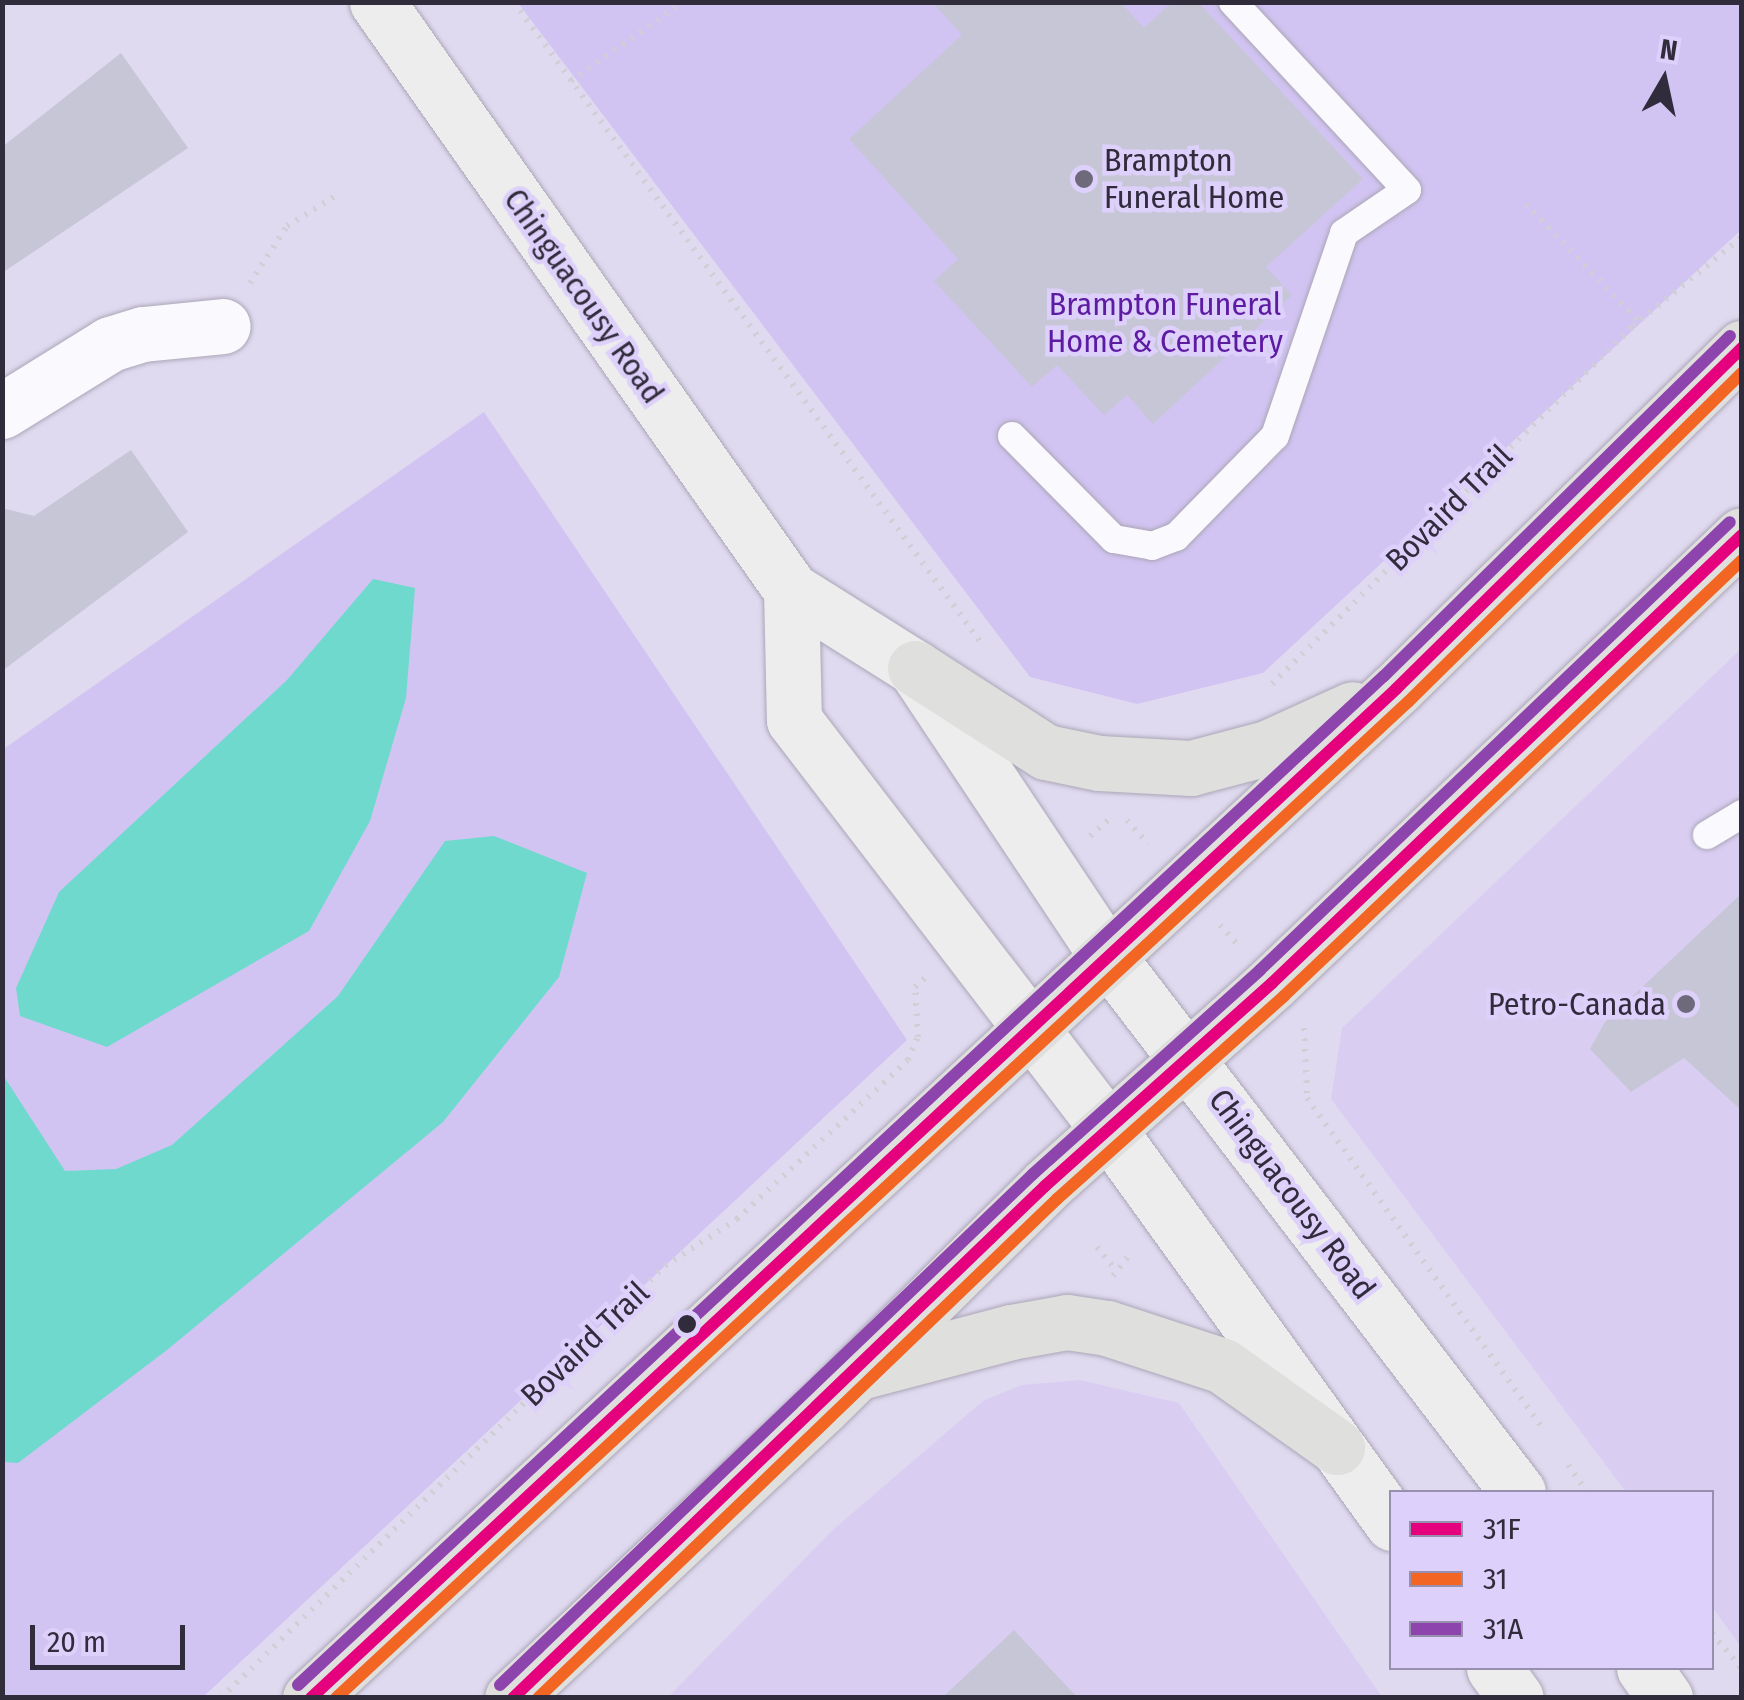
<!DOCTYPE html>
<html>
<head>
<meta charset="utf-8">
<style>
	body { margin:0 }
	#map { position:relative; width:1744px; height:1700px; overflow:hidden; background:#e0daf0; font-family:"Fira Sans Condensed",sans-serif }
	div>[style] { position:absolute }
	.built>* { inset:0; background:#d9cef2 }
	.green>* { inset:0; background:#d2c4f2 }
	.water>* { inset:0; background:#6fd9ce }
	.building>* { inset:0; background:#c7c6d7 }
	.path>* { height:6px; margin-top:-3px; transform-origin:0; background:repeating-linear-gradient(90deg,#d1cfd6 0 2.5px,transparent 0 10.5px) }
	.roads { filter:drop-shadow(0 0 2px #aba6b7) drop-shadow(0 0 2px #aba6b7) }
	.service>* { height:28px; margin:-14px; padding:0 14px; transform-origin:14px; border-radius:14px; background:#faf9fd }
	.minor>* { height:55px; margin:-27.5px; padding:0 27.5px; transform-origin:27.5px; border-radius:27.5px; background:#faf9fd }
	.secondary>* { height:55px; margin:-27.5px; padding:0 27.5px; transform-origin:27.5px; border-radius:27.5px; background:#ededed }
	.primary>* { height:55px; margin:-27.5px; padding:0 27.5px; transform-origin:27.5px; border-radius:27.5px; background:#dfdfdd }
	.bus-1>* { height:12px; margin:-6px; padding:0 6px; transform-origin:6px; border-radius:6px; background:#e5007d }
	.bus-2>* { height:12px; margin:-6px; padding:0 6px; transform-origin:6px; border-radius:6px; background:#f26522 }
	.bus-3>* { height:12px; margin:-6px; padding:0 6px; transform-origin:6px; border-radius:6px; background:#8e44ad }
	.dots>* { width:28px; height:28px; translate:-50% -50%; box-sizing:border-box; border:5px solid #ddd0fa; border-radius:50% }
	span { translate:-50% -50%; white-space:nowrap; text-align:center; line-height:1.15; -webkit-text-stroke:9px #ddd0fa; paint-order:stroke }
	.poi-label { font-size:32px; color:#312c3c }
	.left { translate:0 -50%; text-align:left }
	.right { translate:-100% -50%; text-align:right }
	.street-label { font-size:32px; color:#312c3c }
	.park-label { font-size:32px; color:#5d1ba1 }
	.frame { position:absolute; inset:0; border:5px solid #312c3c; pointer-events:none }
	.legend { position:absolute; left:1389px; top:1490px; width:325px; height:180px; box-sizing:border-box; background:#ddd0fa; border:2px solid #988eae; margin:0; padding:12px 18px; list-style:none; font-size:30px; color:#312c3c }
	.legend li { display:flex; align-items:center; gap:20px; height:50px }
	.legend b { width:50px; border:2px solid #988eae }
	.north { position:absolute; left:1614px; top:30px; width:100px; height:100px; -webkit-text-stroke:8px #ddd0fa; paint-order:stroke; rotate:9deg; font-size:28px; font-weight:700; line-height:40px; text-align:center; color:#312c3c }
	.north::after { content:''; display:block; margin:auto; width:35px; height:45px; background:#312c3c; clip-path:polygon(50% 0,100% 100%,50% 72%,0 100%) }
	.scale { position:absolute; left:30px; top:1625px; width:155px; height:45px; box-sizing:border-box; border:5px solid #312c3c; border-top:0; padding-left:12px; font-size:30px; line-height:35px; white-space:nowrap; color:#312c3c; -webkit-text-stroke:8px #ddd0fa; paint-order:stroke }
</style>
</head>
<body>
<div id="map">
	<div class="built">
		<div style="clip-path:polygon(1741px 649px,1741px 1647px,1712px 1607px,1712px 1492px,1626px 1492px,1331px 1099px,1342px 1028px)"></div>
		<div style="clip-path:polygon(1080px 1380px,1179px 1403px,1382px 1697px,667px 1698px,834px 1529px,983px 1401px,1021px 1385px)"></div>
	</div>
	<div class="green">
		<div style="clip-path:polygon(518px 3px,1741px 3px,1741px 230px,1263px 673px,1137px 704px,1030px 677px)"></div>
		<div style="clip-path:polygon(484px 412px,907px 1040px,203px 1697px,3px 1697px,2px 750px)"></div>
	</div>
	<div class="water">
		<div style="clip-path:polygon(373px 579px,415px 588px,406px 698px,370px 821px,309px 931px,107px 1047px,20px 1016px,16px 988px,59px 892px,287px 680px)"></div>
		<div style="clip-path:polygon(494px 836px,587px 873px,559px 977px,443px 1122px,167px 1350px,18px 1463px,3px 1462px,3px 1075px,65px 1171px,116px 1169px,172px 1145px,338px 996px,445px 841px)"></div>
	</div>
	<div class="building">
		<div style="clip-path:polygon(932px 2px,1120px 2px,1144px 28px,1172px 2px,1198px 2px,1363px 179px,1266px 267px,1292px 295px,1153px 424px,1127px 395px,1104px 415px,1057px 365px,1032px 387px,934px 281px,958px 259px,849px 139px,962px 35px)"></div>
		<div style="clip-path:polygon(121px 53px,188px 148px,2px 273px,2px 147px)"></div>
		<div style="clip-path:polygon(131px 450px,188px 532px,2px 671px,2px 508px,34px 516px)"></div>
		<div style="clip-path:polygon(1742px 893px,1742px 1111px,1684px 1058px,1631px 1092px,1590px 1049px,1605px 1022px)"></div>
		<div style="clip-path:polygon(1014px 1630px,1078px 1698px,942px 1698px)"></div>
	</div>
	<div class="path">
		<div style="left:514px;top:2px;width:793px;rotate:53.92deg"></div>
		<div style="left:571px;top:81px;width:137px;rotate:-35.2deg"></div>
		<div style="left:1526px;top:204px;width:163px;rotate:46.2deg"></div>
		<div style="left:250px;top:283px;width:68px;rotate:-57deg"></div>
		<div style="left:287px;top:226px;width:62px;rotate:-31.9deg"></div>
		<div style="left:1272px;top:684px;width:508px;rotate:-44.76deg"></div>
		<div style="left:1633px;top:326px;width:141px;rotate:-39.2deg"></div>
		<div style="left:1127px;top:820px;width:32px;rotate:49deg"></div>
		<div style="left:1090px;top:836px;width:28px;rotate:-41deg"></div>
		<div style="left:1220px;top:925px;width:27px;rotate:48deg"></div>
		<div style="left:1304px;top:1028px;width:70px;rotate:87.5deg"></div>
		<div style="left:1307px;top:1098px;width:403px;rotate:54.5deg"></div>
		<div style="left:1097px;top:1247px;width:27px;rotate:51deg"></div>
		<div style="left:1113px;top:1276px;width:31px;rotate:-52deg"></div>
		<div style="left:1568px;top:1465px;width:33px;rotate:55deg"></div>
		<div style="left:1712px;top:1633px;width:47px;rotate:50.2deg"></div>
		<div style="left:221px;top:1698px;width:619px;rotate:-44.22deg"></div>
		<div style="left:665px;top:1266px;width:86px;rotate:-33.1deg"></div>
		<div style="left:737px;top:1219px;width:233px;rotate:-42.9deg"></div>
		<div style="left:908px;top:1060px;width:25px;rotate:-67deg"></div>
		<div style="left:918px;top:1037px;width:50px;rotate:-93.4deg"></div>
		<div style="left:915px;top:987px;width:13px;rotate:-42deg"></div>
	</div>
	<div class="roads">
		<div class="service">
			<div style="left:1012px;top:436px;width:145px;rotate:45.3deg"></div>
			<div style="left:1114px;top:539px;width:39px;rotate:10deg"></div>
			<div style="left:1152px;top:546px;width:26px;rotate:-21deg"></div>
			<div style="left:1176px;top:537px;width:141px;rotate:-45.6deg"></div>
			<div style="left:1275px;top:436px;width:214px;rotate:-71.2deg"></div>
			<div style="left:1344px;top:233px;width:76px;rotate:-34.3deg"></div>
			<div style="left:1407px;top:190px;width:256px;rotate:-132.8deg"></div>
			<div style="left:1707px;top:835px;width:41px;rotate:-31deg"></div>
		</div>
		<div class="minor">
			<div style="left:2px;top:411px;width:127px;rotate:-31.8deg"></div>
			<div style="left:110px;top:344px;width:34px;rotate:-17deg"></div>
			<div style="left:143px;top:334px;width:80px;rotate:-5.7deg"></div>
		</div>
		<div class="secondary">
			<div style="left:377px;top:2px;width:719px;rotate:54.85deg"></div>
			<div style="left:791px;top:590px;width:146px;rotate:32.2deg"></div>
			<div style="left:915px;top:668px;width:348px;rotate:56.3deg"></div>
			<div style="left:1108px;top:957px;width:674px;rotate:52.54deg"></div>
			<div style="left:791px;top:590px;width:130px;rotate:88.7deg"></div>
			<div style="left:794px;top:720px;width:516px;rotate:52.49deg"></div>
			<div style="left:1108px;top:1129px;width:486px;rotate:54.2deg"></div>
			<div style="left:1494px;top:1668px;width:37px;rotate:54deg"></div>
			<div style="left:1644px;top:1668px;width:37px;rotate:55deg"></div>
		</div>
		<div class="primary">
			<div style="left:915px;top:668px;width:156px;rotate:32.7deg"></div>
			<div style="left:1046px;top:752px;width:54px;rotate:11.7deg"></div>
			<div style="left:1099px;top:763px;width:92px;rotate:3.1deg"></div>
			<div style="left:1191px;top:768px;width:79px;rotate:-14.7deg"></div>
			<div style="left:1267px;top:748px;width:94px;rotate:-24.4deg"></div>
			<div style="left:856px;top:1373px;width:160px;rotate:-14.8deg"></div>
			<div style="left:1011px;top:1332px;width:57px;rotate:-10.1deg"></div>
			<div style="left:1067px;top:1322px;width:40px;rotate:8.5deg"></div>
			<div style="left:1107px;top:1328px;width:122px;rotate:18.1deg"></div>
			<div style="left:1223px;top:1366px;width:140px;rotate:35.4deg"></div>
			<div style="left:310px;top:1698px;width:1482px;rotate:-42.9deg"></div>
			<div style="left:1396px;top:689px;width:486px;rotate:-44.6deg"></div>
			<div style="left:512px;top:1698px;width:424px;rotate:-43.2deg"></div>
			<div style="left:821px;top:1408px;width:315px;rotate:-44.7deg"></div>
			<div style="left:1045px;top:1186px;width:305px;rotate:-41.8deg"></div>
			<div style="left:1272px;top:983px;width:649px;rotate:-43.63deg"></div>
		</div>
	</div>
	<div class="bus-1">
		<div style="left:311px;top:1698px;width:1482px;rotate:-42.92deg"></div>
		<div style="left:1396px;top:689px;width:486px;rotate:-44.6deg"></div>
		<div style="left:513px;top:1698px;width:738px;rotate:-43.9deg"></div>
		<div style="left:1045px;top:1186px;width:305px;rotate:-41.8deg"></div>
		<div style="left:1272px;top:983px;width:649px;rotate:-43.63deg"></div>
	</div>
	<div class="bus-2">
		<div style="left:336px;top:1698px;width:1463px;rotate:-42.9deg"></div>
		<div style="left:1408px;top:702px;width:469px;rotate:-44.6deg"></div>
		<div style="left:538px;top:1698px;width:720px;rotate:-43.87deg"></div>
		<div style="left:1057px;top:1199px;width:305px;rotate:-41.8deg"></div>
		<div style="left:1284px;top:996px;width:632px;rotate:-43.59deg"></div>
	</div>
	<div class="bus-3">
		<div style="left:298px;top:1685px;width:1482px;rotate:-42.9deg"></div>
		<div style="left:1384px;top:676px;width:485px;rotate:-44.5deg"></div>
		<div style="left:500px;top:1685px;width:738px;rotate:-43.79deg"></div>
		<div style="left:1033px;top:1174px;width:305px;rotate:-41.9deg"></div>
		<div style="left:1260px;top:970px;width:649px;rotate:-43.63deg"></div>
	</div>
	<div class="dots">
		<div style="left:1084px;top:179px;background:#6e697b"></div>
		<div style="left:1686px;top:1004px;background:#6e697b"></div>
		<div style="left:687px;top:1324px;background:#312c3c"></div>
	</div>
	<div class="poi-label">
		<span class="left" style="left:1104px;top:179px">Brampton<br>Funeral Home</span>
		<span class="right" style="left:1666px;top:1004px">Petro-Canada</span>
	</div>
	<div class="street-label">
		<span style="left:584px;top:296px;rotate:55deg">Chinguacousy Road</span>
		<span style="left:1449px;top:508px;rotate:-45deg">Bovaird Trail</span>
		<span style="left:1292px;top:1194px;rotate:53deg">Chinguacousy Road</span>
		<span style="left:585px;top:1344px;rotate:-44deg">Bovaird Trail</span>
	</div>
	<div class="park-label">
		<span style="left:1165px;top:323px">Brampton Funeral<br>Home &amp; Cemetery</span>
	</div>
	<div class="frame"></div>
	<ul class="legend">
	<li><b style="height:12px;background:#e5007d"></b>31F</li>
	<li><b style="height:12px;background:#f26522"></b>31</li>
	<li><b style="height:12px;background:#8e44ad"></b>31A</li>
	</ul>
	<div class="north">N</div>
	<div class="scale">20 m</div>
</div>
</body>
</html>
